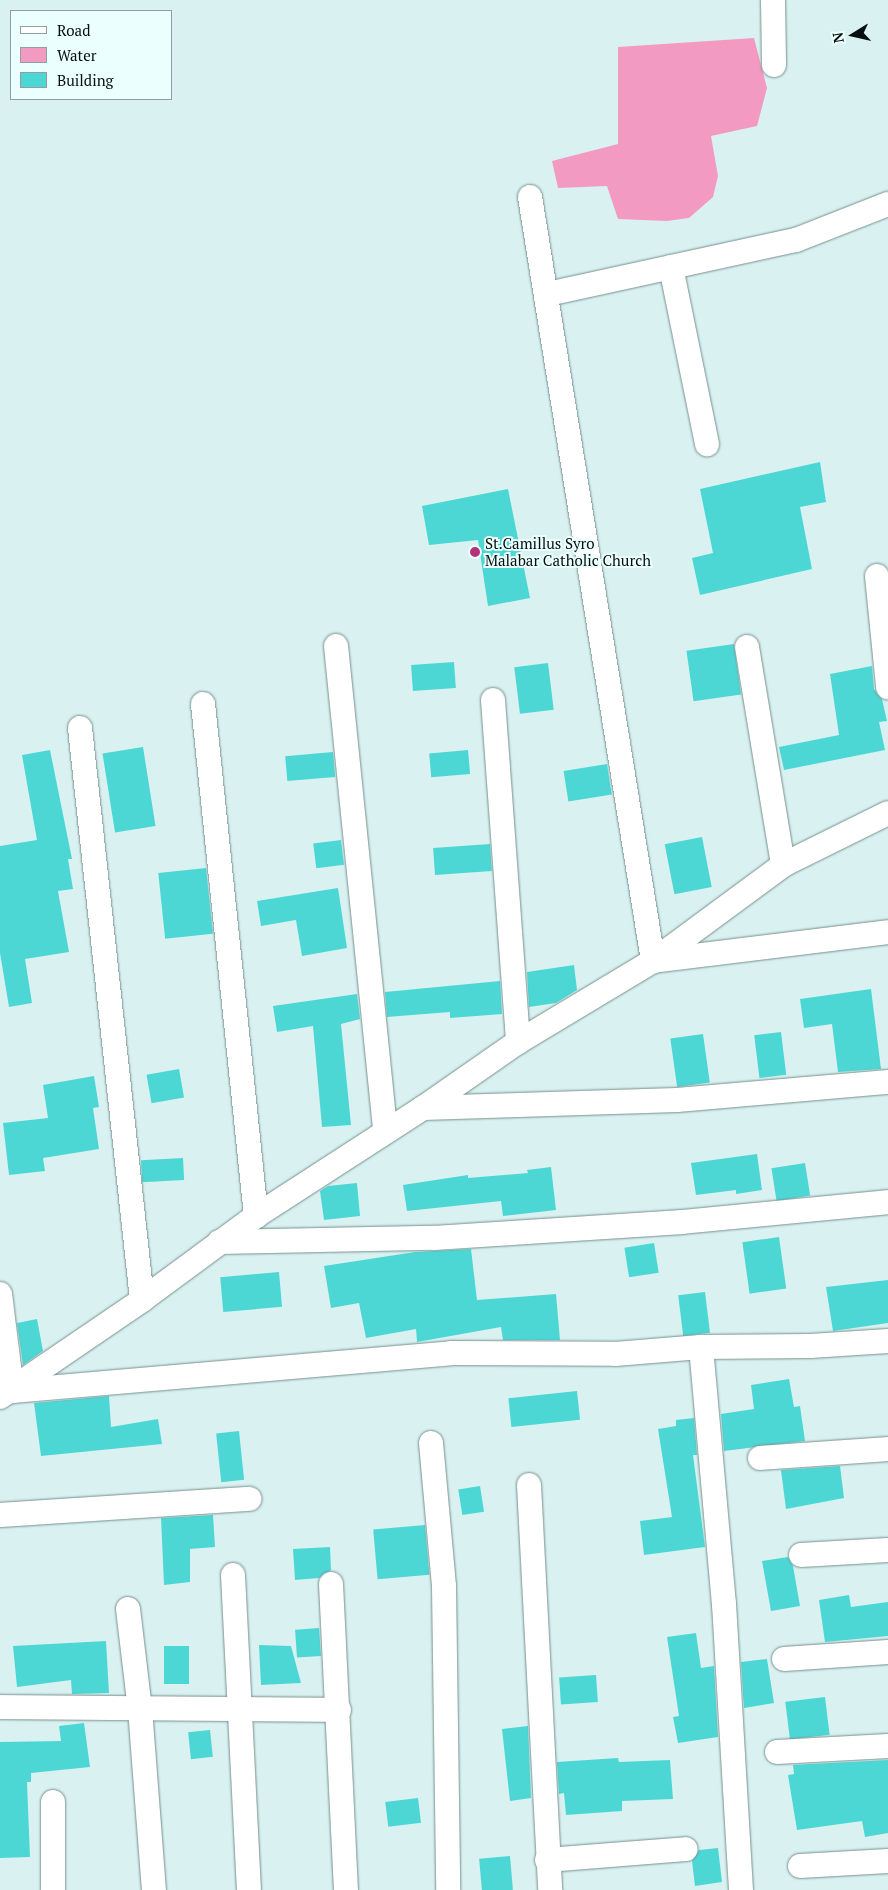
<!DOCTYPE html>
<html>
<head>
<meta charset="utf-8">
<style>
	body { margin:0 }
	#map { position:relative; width:888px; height:1890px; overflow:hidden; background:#d9f2f1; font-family:"PT Serif",serif }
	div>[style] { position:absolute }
	.water>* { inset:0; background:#f39ac2 }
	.building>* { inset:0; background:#4dd7d4; transform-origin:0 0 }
	.roads { filter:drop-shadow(0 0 1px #788f8e) drop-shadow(0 0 1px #788f8e) }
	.minor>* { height:24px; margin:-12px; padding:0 12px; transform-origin:12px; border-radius:12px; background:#fff }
	.dots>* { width:14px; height:14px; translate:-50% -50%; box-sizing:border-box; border:2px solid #eafffe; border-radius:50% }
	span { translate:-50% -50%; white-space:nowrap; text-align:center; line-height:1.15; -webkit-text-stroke:4px #eafffe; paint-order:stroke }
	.poi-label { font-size:15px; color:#060f0e }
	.left { translate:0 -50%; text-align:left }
	.legend { position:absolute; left:10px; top:10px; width:162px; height:90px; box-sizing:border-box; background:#eafffe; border:1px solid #8f9f9e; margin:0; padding:6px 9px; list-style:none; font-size:15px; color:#060f0e }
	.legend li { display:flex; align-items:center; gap:10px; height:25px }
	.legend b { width:25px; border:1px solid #8f9f9e }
	.north { position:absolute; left:828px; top:10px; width:50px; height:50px; -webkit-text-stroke:4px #eafffe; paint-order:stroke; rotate:260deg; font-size:14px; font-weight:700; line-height:20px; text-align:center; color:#060f0e }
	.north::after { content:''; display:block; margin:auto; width:18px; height:22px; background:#060f0e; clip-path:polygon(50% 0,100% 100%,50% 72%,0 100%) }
</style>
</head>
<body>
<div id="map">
	<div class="water">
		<div style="clip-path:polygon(754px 38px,767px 88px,757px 126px,711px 136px,718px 176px,713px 197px,689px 218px,667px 221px,618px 219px,607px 186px,558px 188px,552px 161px,618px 144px,618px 47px)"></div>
	</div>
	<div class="building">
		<div style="clip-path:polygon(820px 462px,826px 502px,800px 507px,812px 569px,700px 595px,692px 558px,713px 553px,700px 489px)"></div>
		<div style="clip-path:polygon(508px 489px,530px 598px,488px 606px,478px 540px,429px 545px,422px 506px)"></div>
		<div style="left:734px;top:644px;width:51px;height:48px;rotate:82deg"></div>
		<div style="left:454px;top:662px;width:26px;height:43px;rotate:86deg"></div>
		<div style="left:548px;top:663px;width:47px;height:34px;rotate:83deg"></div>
		<div style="clip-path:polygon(872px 666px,874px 689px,882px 699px,887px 721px,879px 722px,885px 750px,784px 770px,779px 747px,839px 735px,830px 674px)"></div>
		<div style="left:143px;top:747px;width:80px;height:41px;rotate:81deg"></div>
		<div style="clip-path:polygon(50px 750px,72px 859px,68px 859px,73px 889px,58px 891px,69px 952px,25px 959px,32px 1003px,9px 1007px,0 953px,0 846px,37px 840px,22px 755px)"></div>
		<div style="left:468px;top:750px;width:24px;height:39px;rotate:85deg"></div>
		<div style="left:333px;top:752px;width:25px;height:48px;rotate:85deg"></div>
		<div style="left:607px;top:764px;width:31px;height:44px;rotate:81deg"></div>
		<div style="left:702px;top:837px;width:51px;height:38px;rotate:79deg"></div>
		<div style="left:341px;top:840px;width:25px;height:28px;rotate:83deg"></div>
		<div style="left:490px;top:844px;width:27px;height:57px;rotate:86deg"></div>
		<div style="left:206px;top:868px;width:66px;height:48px;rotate:84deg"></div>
		<div style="clip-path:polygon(338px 888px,347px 948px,302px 956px,296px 920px,261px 926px,257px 901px)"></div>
		<div style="clip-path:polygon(574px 965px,577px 990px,556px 1003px,529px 1007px,527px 972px)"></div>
		<div style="clip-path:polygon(500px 981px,502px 1014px,450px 1018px,450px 1012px,387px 1017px,385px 992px)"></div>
		<div style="clip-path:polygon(871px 989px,881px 1069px,838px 1072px,832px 1024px,804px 1028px,800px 999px)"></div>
		<div style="clip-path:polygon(357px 994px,360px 1019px,341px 1024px,351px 1125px,322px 1127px,313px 1026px,277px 1032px,273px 1006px)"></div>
		<div style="left:781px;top:1032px;width:43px;height:27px;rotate:83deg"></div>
		<div style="left:703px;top:1034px;width:49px;height:33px;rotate:82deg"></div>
		<div style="left:179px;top:1069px;width:29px;height:33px;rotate:80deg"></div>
		<div style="clip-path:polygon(94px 1076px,99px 1107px,93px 1108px,99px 1149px,43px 1158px,45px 1171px,9px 1175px,3px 1123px,48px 1118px,43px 1085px)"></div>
		<div style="clip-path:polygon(757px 1154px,762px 1190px,736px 1194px,736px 1190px,696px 1195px,691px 1163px)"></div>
		<div style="left:183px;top:1158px;width:22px;height:42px;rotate:87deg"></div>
		<div style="left:805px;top:1163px;width:33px;height:34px;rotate:81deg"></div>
		<div style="clip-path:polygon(551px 1167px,556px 1210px,503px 1216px,501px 1201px,407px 1211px,403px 1185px,468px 1175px,468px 1178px,528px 1173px,527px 1170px)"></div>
		<div style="clip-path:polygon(357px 1183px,360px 1216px,324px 1220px,320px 1191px,328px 1186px)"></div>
		<div style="left:779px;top:1237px;width:52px;height:37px;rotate:82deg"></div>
		<div style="left:654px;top:1243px;width:30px;height:30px;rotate:81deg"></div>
		<div style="clip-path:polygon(471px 1249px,477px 1300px,556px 1294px,560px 1340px,503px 1340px,501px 1327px,417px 1342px,416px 1329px,366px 1338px,359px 1303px,331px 1308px,324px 1266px,415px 1252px)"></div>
		<div style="left:279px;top:1272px;width:35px;height:59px;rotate:85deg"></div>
		<div style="clip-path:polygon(888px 1280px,888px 1323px,833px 1331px,826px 1287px)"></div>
		<div style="left:705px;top:1292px;width:41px;height:27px;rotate:83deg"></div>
		<div style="clip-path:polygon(37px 1319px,43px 1351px,23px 1365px,17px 1323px)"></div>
		<div style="clip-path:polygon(789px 1379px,794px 1407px,800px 1406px,805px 1441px,724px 1451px,721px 1414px,754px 1409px,751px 1385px)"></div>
		<div style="left:577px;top:1391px;width:29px;height:69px;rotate:84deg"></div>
		<div style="clip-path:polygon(109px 1396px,111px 1427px,158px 1419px,162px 1444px,41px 1456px,34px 1403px)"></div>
		<div style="clip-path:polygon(694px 1418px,697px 1455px,693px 1455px,705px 1547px,644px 1555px,640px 1521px,672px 1517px,658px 1429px,676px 1426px,676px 1420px)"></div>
		<div style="left:239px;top:1431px;width:49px;height:23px;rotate:84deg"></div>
		<div style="clip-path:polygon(840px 1466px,844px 1498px,786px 1509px,781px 1470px)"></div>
		<div style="left:480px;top:1486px;width:26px;height:22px;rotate:81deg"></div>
		<div style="clip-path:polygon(213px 1515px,215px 1547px,190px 1549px,190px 1582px,164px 1585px,161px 1518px)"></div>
		<div style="left:425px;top:1525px;width:50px;height:52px;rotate:85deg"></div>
		<div style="clip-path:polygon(330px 1547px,331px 1570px,319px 1578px,295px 1580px,293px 1549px)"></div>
		<div style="clip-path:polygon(788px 1557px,793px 1566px,800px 1606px,771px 1611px,762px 1561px)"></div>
		<div style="clip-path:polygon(849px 1595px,851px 1607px,888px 1602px,888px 1636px,825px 1642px,819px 1600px)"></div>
		<div style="left:319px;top:1628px;width:28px;height:24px;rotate:86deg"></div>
		<div style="clip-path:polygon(696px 1633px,701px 1668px,714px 1666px,718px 1737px,678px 1743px,673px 1717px,679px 1716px,667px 1637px)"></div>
		<div style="clip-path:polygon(106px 1641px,109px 1693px,72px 1694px,71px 1680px,17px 1687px,13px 1646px)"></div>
		<div style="clip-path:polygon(259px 1645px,291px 1646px,301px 1683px,261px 1685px)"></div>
		<div style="left:164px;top:1646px;width:25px;height:38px"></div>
		<div style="clip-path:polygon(767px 1659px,774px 1703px,744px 1708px,741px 1662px)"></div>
		<div style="left:596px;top:1675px;width:27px;height:37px;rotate:86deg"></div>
		<div style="left:825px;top:1697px;width:38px;height:40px;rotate:83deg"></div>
		<div style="clip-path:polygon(84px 1723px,90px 1767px,31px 1773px,31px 1782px,27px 1782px,30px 1857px,0 1858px,0 1742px,61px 1741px,59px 1726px)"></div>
		<div style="clip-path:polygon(528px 1726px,531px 1798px,510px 1801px,502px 1729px)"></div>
		<div style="left:210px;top:1730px;width:27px;height:22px;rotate:84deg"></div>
		<div style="clip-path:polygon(618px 1758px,619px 1762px,670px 1760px,673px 1799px,622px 1801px,622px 1811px,566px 1815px,564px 1793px,559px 1794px,557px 1762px)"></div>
		<div style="clip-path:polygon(888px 1760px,888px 1833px,865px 1837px,862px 1821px,797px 1830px,788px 1775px,794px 1774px,793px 1765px)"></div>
		<div style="left:418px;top:1798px;width:25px;height:33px;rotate:83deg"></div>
		<div style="clip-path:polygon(718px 1848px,722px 1882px,695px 1886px,692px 1861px,699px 1850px)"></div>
		<div style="left:510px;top:1856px;width:34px;height:31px;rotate:85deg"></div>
	</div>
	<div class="roads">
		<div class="minor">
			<div style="left:773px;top:0;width:65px;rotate:89.1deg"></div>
			<div style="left:530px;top:197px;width:774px;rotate:80.85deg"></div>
			<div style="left:653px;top:961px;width:237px;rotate:-7deg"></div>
			<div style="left:671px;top:267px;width:181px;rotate:78.5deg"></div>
			<div style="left:548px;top:294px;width:254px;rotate:-12.3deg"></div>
			<div style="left:796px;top:240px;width:99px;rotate:-21.4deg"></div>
			<div style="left:877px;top:576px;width:112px;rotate:84.3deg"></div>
			<div style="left:336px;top:646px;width:487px;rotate:84.2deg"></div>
			<div style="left:747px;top:647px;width:221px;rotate:80.6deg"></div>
			<div style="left:493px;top:700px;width:343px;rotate:85.8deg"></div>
			<div style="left:203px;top:704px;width:515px;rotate:84.09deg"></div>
			<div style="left:80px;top:728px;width:575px;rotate:83.81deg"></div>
			<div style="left:423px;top:1108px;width:254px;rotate:-1.8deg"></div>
			<div style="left:677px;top:1100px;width:212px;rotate:-4.9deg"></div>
			<div style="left:219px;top:1242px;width:215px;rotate:-1.1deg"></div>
			<div style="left:434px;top:1238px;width:249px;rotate:-3.7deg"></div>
			<div style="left:682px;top:1222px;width:207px;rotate:-5.5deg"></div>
			<div style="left:0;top:1294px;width:98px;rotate:82.9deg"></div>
			<div style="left:12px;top:1391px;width:441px;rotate:-4.9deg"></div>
			<div style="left:451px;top:1353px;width:164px;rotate:0.3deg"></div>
			<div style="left:615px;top:1354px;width:86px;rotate:-4.7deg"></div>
			<div style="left:701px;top:1347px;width:109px;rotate:-0.5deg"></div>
			<div style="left:810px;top:1346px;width:78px;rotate:-3.7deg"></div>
			<div style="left:701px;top:1347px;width:258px;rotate:84.9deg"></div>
			<div style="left:724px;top:1604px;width:287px;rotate:86.6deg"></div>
			<div style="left:0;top:1397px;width:172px;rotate:-34.3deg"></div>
			<div style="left:142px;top:1300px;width:142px;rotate:-36.4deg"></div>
			<div style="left:256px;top:1216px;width:199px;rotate:-32.9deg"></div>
			<div style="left:423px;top:1108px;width:116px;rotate:-34.8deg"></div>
			<div style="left:518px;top:1042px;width:157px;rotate:-31deg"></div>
			<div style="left:653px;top:961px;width:162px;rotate:-36.4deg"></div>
			<div style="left:783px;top:865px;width:117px;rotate:-26.3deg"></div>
			<div style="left:431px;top:1443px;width:144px;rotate:84.8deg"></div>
			<div style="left:444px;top:1586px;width:304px;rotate:89.2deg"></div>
			<div style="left:760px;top:1458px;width:128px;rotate:-4deg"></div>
			<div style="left:529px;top:1485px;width:406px;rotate:87deg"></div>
			<div style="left:0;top:1515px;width:250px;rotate:-3.7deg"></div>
			<div style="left:801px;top:1555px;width:87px;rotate:-3.3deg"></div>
			<div style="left:233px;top:1575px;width:315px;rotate:87.1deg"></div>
			<div style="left:331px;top:1584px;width:306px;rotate:87.2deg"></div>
			<div style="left:128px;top:1609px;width:101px;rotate:83.2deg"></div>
			<div style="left:140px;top:1709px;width:182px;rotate:85.6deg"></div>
			<div style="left:784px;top:1659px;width:104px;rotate:-3.9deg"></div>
			<div style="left:0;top:1707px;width:339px;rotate:0.5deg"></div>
			<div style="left:777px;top:1752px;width:111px;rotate:-3.1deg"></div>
			<div style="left:547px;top:1860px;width:139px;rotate:-4.5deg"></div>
			<div style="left:800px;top:1866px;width:88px;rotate:-3.3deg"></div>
			<div style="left:53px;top:1890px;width:88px;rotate:-90deg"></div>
		</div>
	</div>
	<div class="dots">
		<div style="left:475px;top:552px;background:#b43078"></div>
	</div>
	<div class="poi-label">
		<span class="left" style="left:485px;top:552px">St.Camillus Syro<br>Malabar Catholic Church</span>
	</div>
	<ul class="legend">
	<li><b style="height:6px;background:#fff"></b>Road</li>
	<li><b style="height:14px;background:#f39ac2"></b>Water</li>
	<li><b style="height:14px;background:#4dd7d4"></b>Building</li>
	</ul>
	<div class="north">N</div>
</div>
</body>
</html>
